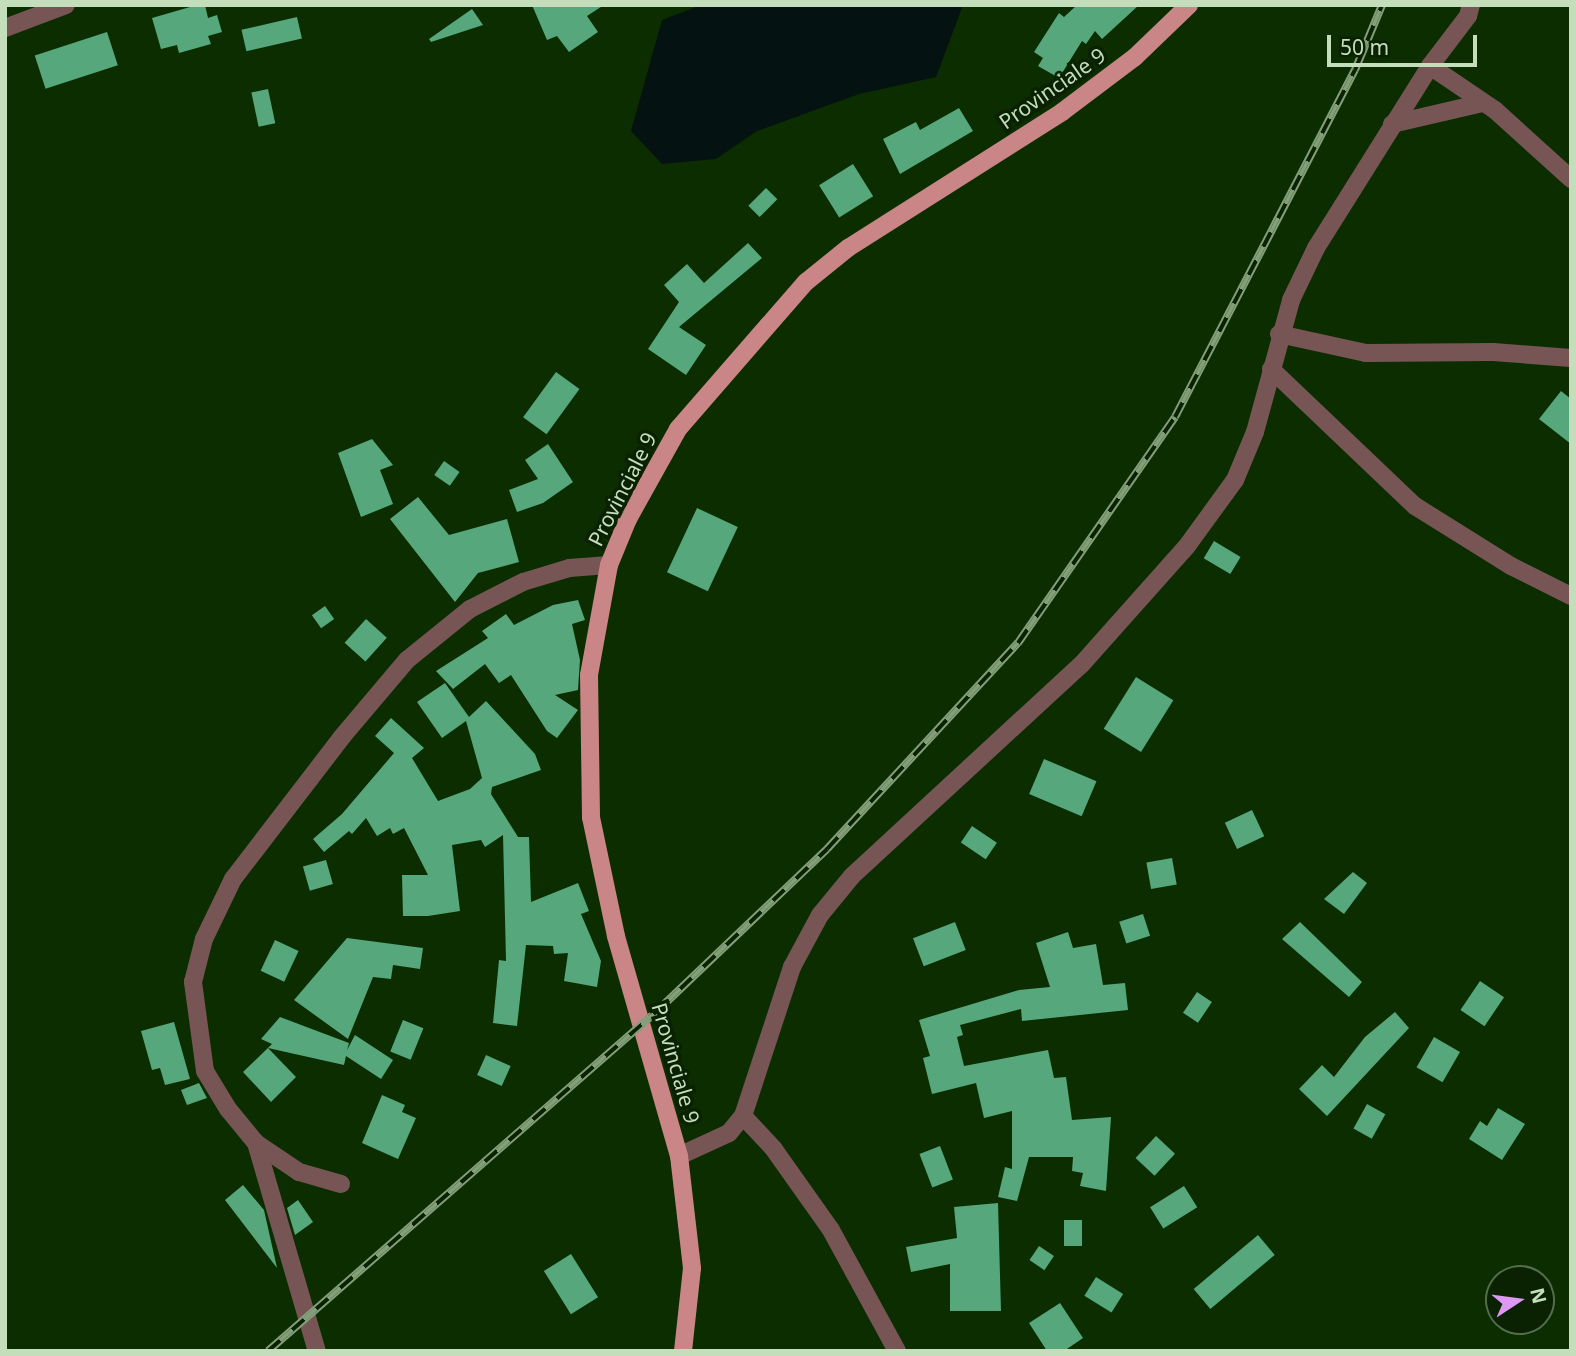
<!DOCTYPE html>
<html>
<head>
<meta charset="utf-8">
<style>
	body { margin:0 }
	#map { position:relative; width:1576px; height:1356px; overflow:hidden; background:#0b2d00; font-family:"Noto Sans",sans-serif }
	div>[style] { position:absolute }
	.water>* { inset:0; background:#051212 }
	.building>* { inset:0; background:#56a77b; transform-origin:0 0 }
	.minor>* { height:18px; margin:-9px; padding:0 9px; transform-origin:9px; border-radius:9px; background:#755 }
	.primary>* { height:18px; margin:-9px; padding:0 9px; transform-origin:9px; border-radius:9px; background:#ca8586 }
	.rail>* { height:8px; margin-top:-4px; transform-origin:0; background:repeating-linear-gradient(90deg,#0a2102 0 16px,#829f79 0 32px); box-sizing:border-box; border-block:2px solid #829f79 }
	span { translate:-50% -50%; white-space:nowrap; text-align:center; line-height:1.15; -webkit-text-stroke:7px #0a2102; paint-order:stroke }
	.street-label { font-size:21px; color:#c4debc }
	.frame { position:absolute; inset:0; border:7px solid #c4debc; pointer-events:none }
	.north { position:absolute; left:1485px; top:1265px; width:70px; height:70px; box-sizing:border-box; background:#0a2102; border:2px solid #546d4c; border-radius:50%; rotate:77deg; font-size:19px; font-weight:700; line-height:28px; text-align:center; color:#c4debc }
	.north::after { content:''; display:block; margin:auto; width:24px; height:32px; background:#de98f3; clip-path:polygon(50% 0,100% 100%,50% 72%,0 100%) }
	.scale { position:absolute; left:1327px; top:35px; width:150px; height:32px; box-sizing:border-box; border:4px solid #c4debc; border-top:0; padding-left:9px; font-size:21px; line-height:24px; white-space:nowrap; color:#c4debc; -webkit-text-stroke:5px #0a2102; paint-order:stroke }
</style>
</head>
<body>
<div id="map">
	<div class="water">
		<div style="clip-path:polygon(701px 5px,963px 5px,936px 77px,859px 94px,757px 131px,716px 159px,662px 164px,631px 131px,662px 20px)"></div>
	</div>
	<div class="building">
		<div style="clip-path:polygon(197px 5px,205px 5px,208px 18px,217px 15px,222px 32px,208px 36px,211px 44px,179px 53px,177px 45px,161px 49px,152px 18px)"></div>
		<div style="clip-path:polygon(532px 5px,604px 5px,587px 16px,598px 32px,569px 52px,557px 36px,547px 40px)"></div>
		<div style="clip-path:polygon(1077px 5px,1139px 5px,1102px 39px,1095px 31px,1086px 44px,1082px 41px,1059px 78px,1038px 66px,1043px 58px,1034px 52px,1059px 13px,1064px 17px)"></div>
		<div style="clip-path:polygon(472px 9px,483px 25px,431px 42px,429px 39px)"></div>
		<div style="left:297px;top:17px;width:22px;height:57px;rotate:77deg"></div>
		<div style="left:107px;top:32px;width:35px;height:76px;rotate:72deg"></div>
		<div style="left:268px;top:89px;width:35px;height:17px;rotate:78deg"></div>
		<div style="clip-path:polygon(959px 108px,973px 131px,900px 174px,883px 139px,916px 122px,920px 130px)"></div>
		<div style="left:853px;top:164px;width:38px;height:40px;rotate:58deg"></div>
		<div style="left:766px;top:188px;width:16px;height:25px;rotate:45deg"></div>
		<div style="clip-path:polygon(748px 243px,762px 258px,679px 327px,706px 345px,686px 375px,648px 349px,679px 302px,664px 285px,687px 264px,704px 283px)"></div>
		<div style="left:556px;top:372px;width:29px;height:56px;rotate:36deg"></div>
		<div style="clip-path:polygon(1561px 391px,1571px 399px,1571px 444px,1539px 419px)"></div>
		<div style="clip-path:polygon(372px 439px,393px 465px,380px 470px,393px 504px,361px 517px,338px 453px)"></div>
		<div style="clip-path:polygon(548px 444px,573px 482px,543px 503px,517px 512px,509px 490px,538px 479px,525px 460px)"></div>
		<div style="left:444px;top:461px;width:19px;height:17px;rotate:35deg"></div>
		<div style="clip-path:polygon(418px 497px,449px 535px,507px 519px,519px 562px,478px 573px,455px 602px,390px 519px)"></div>
		<div style="left:697px;top:508px;width:45px;height:71px;rotate:25deg"></div>
		<div style="left:1214px;top:541px;width:31px;height:20px;rotate:31deg"></div>
		<div style="clip-path:polygon(578px 600px,585px 620px,572px 624px,580px 660px,578px 690px,555px 695px,578px 710px,557px 738px,547px 731px,511px 675px,499px 683px,485px 664px,453px 689px,436px 671px,488px 638px,482px 631px,506px 614px,514px 625px,553px 605px)"></div>
		<div style="left:325px;top:606px;width:16px;height:16px;rotate:55deg"></div>
		<div style="left:366px;top:619px;width:28px;height:32px;rotate:42deg"></div>
		<div style="left:1136px;top:677px;width:44px;height:61px;rotate:32deg"></div>
		<div style="clip-path:polygon(445px 683px,469px 717px,486px 701px,535px 754px,541px 770px,492px 787px,491px 794px,518px 837px,529px 837px,531px 902px,578px 883px,589px 911px,581px 914px,601px 961px,597px 987px,564px 981px,568px 953px,554px 954px,553px 946px,526px 945px,517px 1026px,493px 1023px,499px 960px,506px 961px,503px 835px,485px 847px,481px 840px,452px 845px,460px 911px,428px 916px,403px 916px,402px 875px,428px 875px,404px 828px,393px 834px,390px 828px,377px 836px,366px 818px,352px 834px,349px 831px,324px 852px,313px 839px,342px 814px,394px 753px,375px 736px,391px 718px,424px 748px,412px 758px,438px 801px,470px 789px,482px 778px,466px 721px,442px 738px,417px 702px)"></div>
		<div style="left:1044px;top:759px;width:57px;height:38px;rotate:23deg"></div>
		<div style="left:1252px;top:810px;width:29px;height:30px;rotate:65deg"></div>
		<div style="left:972px;top:826px;width:30px;height:20px;rotate:34deg"></div>
		<div style="left:1172px;top:858px;width:27px;height:26px;rotate:80deg"></div>
		<div style="left:326px;top:860px;width:25px;height:24px;rotate:74deg"></div>
		<div style="clip-path:polygon(1353px 872px,1367px 883px,1344px 914px,1324px 899px)"></div>
		<div style="left:1143px;top:914px;width:23px;height:25px;rotate:72deg"></div>
		<div style="left:955px;top:922px;width:30px;height:45px;rotate:69deg"></div>
		<div style="clip-path:polygon(1300px 922px,1362px 982px,1349px 997px,1282px 939px)"></div>
		<div style="clip-path:polygon(1068px 932px,1073px 948px,1096px 944px,1103px 985px,1125px 983px,1128px 1010px,1022px 1021px,1021px 1009px,960px 1025px,963px 1035px,957px 1037px,964px 1066px,1048px 1050px,1054px 1078px,1066px 1077px,1072px 1120px,1111px 1117px,1106px 1191px,1080px 1186px,1083px 1173px,1072px 1171px,1073px 1157px,1029px 1157px,1017px 1201px,998px 1197px,1005px 1167px,1012px 1169px,1012px 1111px,984px 1118px,976px 1083px,932px 1094px,923px 1058px,930px 1056px,919px 1020px,1019px 990px,1050px 987px,1036px 943px)"></div>
		<div style="clip-path:polygon(347px 938px,423px 948px,420px 969px,393px 965px,391px 979px,373px 977px,348px 1039px,294px 1000px)"></div>
		<div style="left:275px;top:940px;width:26px;height:34px;rotate:25deg"></div>
		<div style="left:1480px;top:981px;width:29px;height:35px;rotate:34deg"></div>
		<div style="left:1197px;top:992px;width:18px;height:25px;rotate:34deg"></div>
		<div style="clip-path:polygon(1395px 1012px,1409px 1028px,1327px 1116px,1299px 1089px,1322px 1065px,1334px 1077px,1365px 1037px)"></div>
		<div style="clip-path:polygon(280px 1017px,349px 1043px,347px 1050px,355px 1035px,393px 1060px,381px 1079px,346px 1056px,344px 1065px,268px 1048px,296px 1077px,271px 1102px,243px 1072px,272px 1044px,261px 1039px)"></div>
		<div style="left:403px;top:1020px;width:22px;height:34px;rotate:22deg"></div>
		<div style="clip-path:polygon(174px 1022px,190px 1079px,165px 1085px,160px 1068px,152px 1070px,141px 1031px)"></div>
		<div style="left:1434px;top:1037px;width:30px;height:35px;rotate:30deg"></div>
		<div style="left:486px;top:1055px;width:27px;height:22px;rotate:24deg"></div>
		<div style="clip-path:polygon(199px 1083px,207px 1098px,187px 1105px,181px 1090px)"></div>
		<div style="clip-path:polygon(382px 1095px,405px 1105px,402px 1112px,416px 1118px,398px 1159px,362px 1143px)"></div>
		<div style="left:1367px;top:1104px;width:21px;height:28px;rotate:29deg"></div>
		<div style="clip-path:polygon(1498px 1108px,1525px 1124px,1502px 1160px,1469px 1139px,1480px 1121px,1487px 1126px)"></div>
		<div style="left:1156px;top:1136px;width:26px;height:30px;rotate:43deg"></div>
		<div style="left:940px;top:1146px;width:36px;height:22px;rotate:69deg"></div>
		<div style="clip-path:polygon(243px 1185px,264px 1210px,277px 1268px,225px 1200px)"></div>
		<div style="left:1184px;top:1186px;width:25px;height:40px;rotate:58deg"></div>
		<div style="clip-path:polygon(298px 1200px,313px 1222px,295px 1235px,287px 1208px)"></div>
		<div style="clip-path:polygon(998px 1203px,1001px 1311px,950px 1311px,950px 1264px,911px 1272px,906px 1247px,957px 1238px,954px 1207px)"></div>
		<div style="left:1064px;top:1220px;width:18px;height:26px"></div>
		<div style="left:1258px;top:1235px;width:26px;height:84px;rotate:50deg"></div>
		<div style="left:1039px;top:1246px;width:18px;height:17px;rotate:34deg"></div>
		<div style="left:571px;top:1254px;width:51px;height:32px;rotate:58deg"></div>
		<div style="left:1096px;top:1277px;width:32px;height:22px;rotate:32deg"></div>
		<div style="clip-path:polygon(1060px 1303px,1083px 1338px,1064px 1351px,1047px 1351px,1029px 1323px)"></div>
	</div>
	<div class="minor">
		<div style="left:5px;top:28px;width:65px;rotate:-20.7deg"></div>
		<div style="left:1430px;top:66px;width:78px;rotate:34.1deg"></div>
		<div style="left:1495px;top:110px;width:103px;rotate:42.2deg"></div>
		<div style="left:1392px;top:124px;width:93px;rotate:-13deg"></div>
		<div style="left:1279px;top:334px;width:89px;rotate:12.3deg"></div>
		<div style="left:1366px;top:353px;width:127px;rotate:-0.5deg"></div>
		<div style="left:1493px;top:352px;width:78px;rotate:4.4deg"></div>
		<div style="left:1271px;top:369px;width:199px;rotate:43.6deg"></div>
		<div style="left:1415px;top:506px;width:113px;rotate:32deg"></div>
		<div style="left:1511px;top:566px;width:67px;rotate:26.6deg"></div>
		<div style="left:743px;top:1116px;width:44px;rotate:46.8deg"></div>
		<div style="left:773px;top:1148px;width:100px;rotate:54.7deg"></div>
		<div style="left:831px;top:1230px;width:138px;rotate:61.4deg"></div>
		<div style="left:256px;top:1143px;width:217px;rotate:73.7deg"></div>
		<div style="left:679px;top:1156px;width:55px;rotate:-24.7deg"></div>
		<div style="left:729px;top:1133px;width:22px;rotate:-51deg"></div>
		<div style="left:743px;top:1116px;width:157px;rotate:-71.8deg"></div>
		<div style="left:792px;top:967px;width:59px;rotate:-61.7deg"></div>
		<div style="left:820px;top:915px;width:50px;rotate:-50.6deg"></div>
		<div style="left:852px;top:876px;width:311px;rotate:-42.7deg"></div>
		<div style="left:1081px;top:665px;width:159px;rotate:-48.3deg"></div>
		<div style="left:1187px;top:546px;width:82px;rotate:-54deg"></div>
		<div style="left:1235px;top:480px;width:52px;rotate:-67.4deg"></div>
		<div style="left:1255px;top:432px;width:137px;rotate:-74.7deg"></div>
		<div style="left:1291px;top:300px;width:58px;rotate:-64.3deg"></div>
		<div style="left:1316px;top:248px;width:215px;rotate:-57.9deg"></div>
		<div style="left:1430px;top:66px;width:63px;rotate:-52.8deg"></div>
		<div style="left:1468px;top:16px;width:11px;rotate:-75deg"></div>
		<div style="left:341px;top:1184px;width:44px;rotate:-164.1deg"></div>
		<div style="left:299px;top:1172px;width:52px;rotate:-146deg"></div>
		<div style="left:256px;top:1143px;width:44px;rotate:-129.5deg"></div>
		<div style="left:228px;top:1109px;width:44px;rotate:-121.2deg"></div>
		<div style="left:205px;top:1071px;width:90px;rotate:-97.7deg"></div>
		<div style="left:193px;top:982px;width:44px;rotate:-75.7deg"></div>
		<div style="left:204px;top:939px;width:67px;rotate:-64.2deg"></div>
		<div style="left:233px;top:879px;width:178px;rotate:-52.5deg"></div>
		<div style="left:341px;top:738px;width:102px;rotate:-49.8deg"></div>
		<div style="left:407px;top:660px;width:81px;rotate:-39deg"></div>
		<div style="left:470px;top:609px;width:59px;rotate:-27deg"></div>
		<div style="left:523px;top:582px;width:48px;rotate:-16.9deg"></div>
		<div style="left:569px;top:568px;width:40px;rotate:-4.3deg"></div>
	</div>
	<div class="primary">
		<div style="left:683px;top:1351px;width:83px;rotate:-83.8deg"></div>
		<div style="left:692px;top:1268px;width:113px;rotate:-96.6deg"></div>
		<div style="left:679px;top:1156px;width:229px;rotate:-106deg"></div>
		<div style="left:616px;top:936px;width:122px;rotate:-101.9deg"></div>
		<div style="left:591px;top:817px;width:142px;rotate:-90.8deg"></div>
		<div style="left:589px;top:675px;width:112px;rotate:-79.7deg"></div>
		<div style="left:609px;top:565px;width:50px;rotate:-67.6deg"></div>
		<div style="left:628px;top:519px;width:103px;rotate:-60.9deg"></div>
		<div style="left:678px;top:429px;width:195px;rotate:-49deg"></div>
		<div style="left:806px;top:282px;width:54px;rotate:-39deg"></div>
		<div style="left:848px;top:248px;width:254px;rotate:-32.4deg"></div>
		<div style="left:1062px;top:112px;width:91px;rotate:-37deg"></div>
		<div style="left:1135px;top:57px;width:75px;rotate:-43.9deg"></div>
	</div>
	<div class="rail">
		<div style="left:268px;top:1351px;width:517px;rotate:-41.15deg"></div>
		<div style="left:657px;top:1011px;width:235px;rotate:-43.6deg"></div>
		<div style="left:827px;top:849px;width:281px;rotate:-47.2deg"></div>
		<div style="left:1018px;top:643px;width:275px;rotate:-55.2deg"></div>
		<div style="left:1175px;top:417px;width:391px;rotate:-62.6deg"></div>
		<div style="left:1355px;top:70px;width:70px;rotate:-67.4deg"></div>
	</div>
	<div class="street-label">
		<span style="left:1052px;top:88px;rotate:-35deg">Provinciale 9</span>
		<span style="left:622px;top:489px;rotate:-63deg">Provinciale 9</span>
		<span style="left:676px;top:1063px;rotate:74deg">Provinciale 9</span>
	</div>
	<div class="frame"></div>
	<div class="north">N</div>
	<div class="scale">50 m</div>
</div>
</body>
</html>
